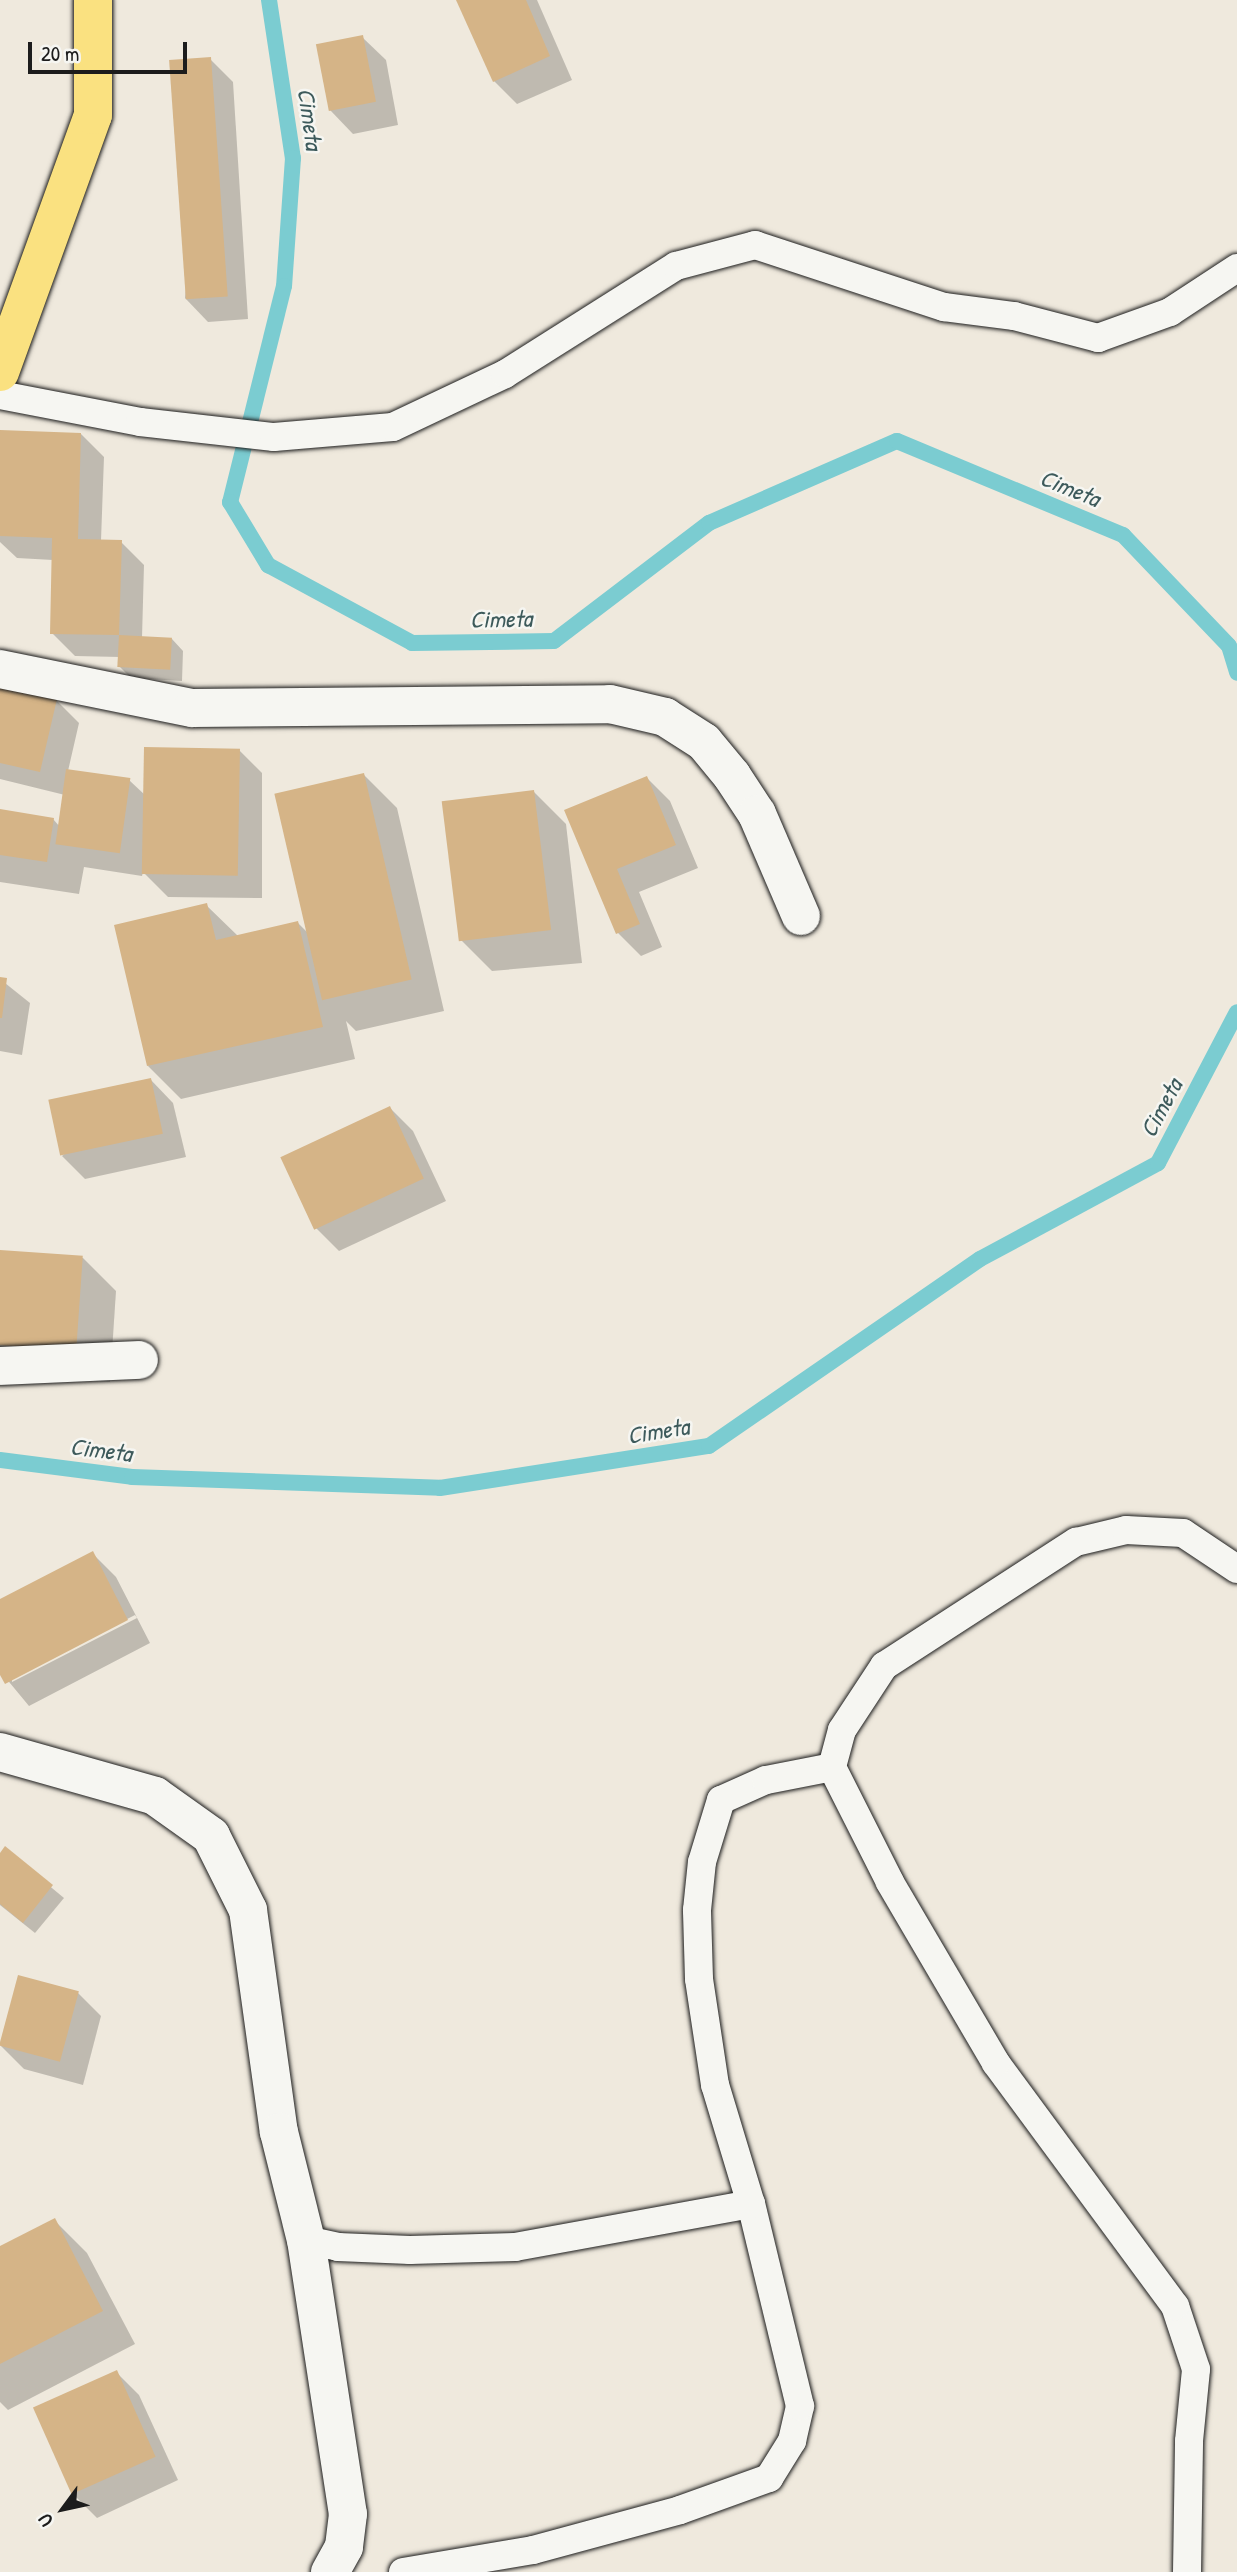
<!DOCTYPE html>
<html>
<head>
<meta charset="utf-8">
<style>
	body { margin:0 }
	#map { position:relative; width:1237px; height:2572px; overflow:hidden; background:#efe9dd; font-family:"Patrick Hand",sans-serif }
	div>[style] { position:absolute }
	.shadow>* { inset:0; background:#0003 }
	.stream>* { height:16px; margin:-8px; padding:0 8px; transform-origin:8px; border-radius:8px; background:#7bccd1 }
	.building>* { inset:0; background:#d5b487; transform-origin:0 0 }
	.roads { filter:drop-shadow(0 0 2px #1c1c1c) drop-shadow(0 0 2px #1c1c1c) }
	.service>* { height:28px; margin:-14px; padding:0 14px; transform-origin:14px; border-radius:14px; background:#f6f6f2 }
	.minor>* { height:38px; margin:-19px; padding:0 19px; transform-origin:19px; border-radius:19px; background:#f6f6f2 }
	.trunk>* { height:38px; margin:-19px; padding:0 19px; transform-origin:19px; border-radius:19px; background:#fae180 }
	span { translate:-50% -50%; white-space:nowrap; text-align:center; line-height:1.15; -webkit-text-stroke:5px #f6f6f2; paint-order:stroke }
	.water-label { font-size:24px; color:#3d5a5b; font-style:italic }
	.north { position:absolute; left:28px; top:2474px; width:70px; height:70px; -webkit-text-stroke:5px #f6f6f2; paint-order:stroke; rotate:237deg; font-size:19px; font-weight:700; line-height:28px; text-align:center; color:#1c1c1c }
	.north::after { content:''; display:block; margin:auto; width:24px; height:32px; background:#1c1c1c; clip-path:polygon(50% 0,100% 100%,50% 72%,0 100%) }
	.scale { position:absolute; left:28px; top:42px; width:159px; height:32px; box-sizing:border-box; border:4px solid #1c1c1c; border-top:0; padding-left:9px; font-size:21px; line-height:24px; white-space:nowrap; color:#1c1c1c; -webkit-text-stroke:5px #f6f6f2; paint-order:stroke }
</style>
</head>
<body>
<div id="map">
	<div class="shadow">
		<div style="clip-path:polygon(457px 0,537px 0,572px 80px,517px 104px,494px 81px)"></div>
		<div style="clip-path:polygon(362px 37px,386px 60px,398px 125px,353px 134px,330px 110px)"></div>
		<div style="clip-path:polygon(210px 59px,233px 82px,248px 319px,208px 322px,185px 298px)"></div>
		<div style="clip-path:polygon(0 432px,81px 434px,104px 457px,101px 541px,121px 542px,144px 565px,142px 638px,172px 639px,183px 651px,182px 681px,131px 678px,120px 667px,120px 657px,75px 656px,52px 633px,53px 560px,17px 558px,0 542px)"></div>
		<div style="clip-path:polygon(0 686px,56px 700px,79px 723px,68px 771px,129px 780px,146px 796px,239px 750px,262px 773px,262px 898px,168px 897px,143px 872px,142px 876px,84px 867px,79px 894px,0 882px,0 811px,53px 819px,60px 827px,65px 795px,0 779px)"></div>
		<div style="clip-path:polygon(364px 775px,397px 808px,444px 1011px,356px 1031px,346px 1021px,355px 1059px,181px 1099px,148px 1066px,206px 905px,238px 936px,298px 923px,308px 933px)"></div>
		<div style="clip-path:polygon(647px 778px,670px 801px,698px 868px,639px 892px,662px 947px,641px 956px,618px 933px,567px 811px)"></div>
		<div style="clip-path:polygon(533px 791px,566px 824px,582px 963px,492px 971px,459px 938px)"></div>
		<div style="clip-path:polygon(0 979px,30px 1003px,22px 1055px,0 1051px)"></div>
		<div style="clip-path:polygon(150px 1079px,173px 1103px,186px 1157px,85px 1179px,62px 1156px)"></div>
		<div style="clip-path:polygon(390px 1108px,413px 1131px,446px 1201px,339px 1251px,316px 1228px)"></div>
		<div style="clip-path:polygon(0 1252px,83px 1258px,116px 1291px,110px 1382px,0 1375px)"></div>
		<div style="clip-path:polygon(evenodd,93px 1554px,116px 1577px,150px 1643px,29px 1706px,0 1671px,0 1601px,93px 1554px,135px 1615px,137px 1618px,12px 1682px,12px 1678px,135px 1615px)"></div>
		<div style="clip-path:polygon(5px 1849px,64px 1898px,35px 1933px,0 1905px,0 1855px)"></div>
		<div style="clip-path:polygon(78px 1993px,101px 2016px,83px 2085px,24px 2069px,1px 2046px)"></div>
		<div style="clip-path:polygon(54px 2220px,87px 2253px,135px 2344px,8px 2410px,0 2402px,0 2248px)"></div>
		<div style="clip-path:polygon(116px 2372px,139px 2395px,178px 2480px,97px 2518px,74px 2495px)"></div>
	</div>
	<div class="stream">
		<div style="left:269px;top:0;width:160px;rotate:81.4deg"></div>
		<div style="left:293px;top:158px;width:128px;rotate:94deg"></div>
		<div style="left:284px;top:286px;width:223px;rotate:104deg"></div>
		<div style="left:230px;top:502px;width:74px;rotate:58.9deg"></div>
		<div style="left:268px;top:565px;width:164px;rotate:28.4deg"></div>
		<div style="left:412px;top:643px;width:142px;rotate:-0.8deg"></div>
		<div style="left:554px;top:641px;width:195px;rotate:-37.3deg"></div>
		<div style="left:709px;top:523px;width:205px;rotate:-23.6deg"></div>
		<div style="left:897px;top:441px;width:245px;rotate:22.6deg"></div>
		<div style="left:1123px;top:535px;width:153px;rotate:46.3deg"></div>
		<div style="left:1229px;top:646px;width:28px;rotate:73deg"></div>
		<div style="left:0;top:1460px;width:133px;rotate:7.3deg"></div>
		<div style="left:132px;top:1477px;width:308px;rotate:2deg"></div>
		<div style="left:440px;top:1488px;width:272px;rotate:-8.9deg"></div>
		<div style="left:709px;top:1446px;width:329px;rotate:-34.6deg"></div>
		<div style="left:980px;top:1259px;width:202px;rotate:-28.3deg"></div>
		<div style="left:1158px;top:1163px;width:170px;rotate:-62.4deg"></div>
	</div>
	<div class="building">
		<div style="clip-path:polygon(456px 0,526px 0,550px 56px,493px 82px)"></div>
		<div style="left:363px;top:35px;width:68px;height:48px;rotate:79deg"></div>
		<div style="left:211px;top:57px;width:240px;height:42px;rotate:86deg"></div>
		<div style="clip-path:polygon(0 430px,81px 433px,78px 539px,122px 540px,119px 635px,50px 634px,52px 538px,0 536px)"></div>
		<div style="left:119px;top:635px;width:53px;height:32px;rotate:3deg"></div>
		<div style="clip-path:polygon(0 684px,57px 699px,40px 772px,0 763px)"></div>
		<div style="left:144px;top:747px;width:96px;height:127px;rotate:1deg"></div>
		<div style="left:66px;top:769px;width:65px;height:76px;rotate:8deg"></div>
		<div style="left:364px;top:773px;width:212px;height:92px;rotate:77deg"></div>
		<div style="clip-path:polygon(647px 776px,676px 845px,617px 869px,640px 924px,616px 934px,564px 810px)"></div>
		<div style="left:534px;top:790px;width:141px;height:93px;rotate:83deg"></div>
		<div style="clip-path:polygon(0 809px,54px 818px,47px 862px,0 855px)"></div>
		<div style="clip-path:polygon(207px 903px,216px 940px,298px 921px,323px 1027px,147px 1066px,114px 925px)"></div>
		<div style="clip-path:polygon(0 977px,7px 978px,2px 1018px,0 1018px)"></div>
		<div style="left:151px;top:1078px;width:57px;height:105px;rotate:78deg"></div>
		<div style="left:390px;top:1106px;width:80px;height:121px;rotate:65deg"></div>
		<div style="left:0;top:1250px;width:83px;height:95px;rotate:4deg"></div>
		<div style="clip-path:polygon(93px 1551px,128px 1620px,5px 1684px,0 1675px,0 1599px)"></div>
		<div style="clip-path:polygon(5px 1846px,53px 1885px,23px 1923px,0 1904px,0 1853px)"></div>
		<div style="left:18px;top:1975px;width:63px;height:73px;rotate:15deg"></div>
		<div style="clip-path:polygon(55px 2218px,103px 2311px,0 2364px,0 2246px)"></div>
		<div style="left:117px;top:2370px;width:95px;height:92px;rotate:66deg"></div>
	</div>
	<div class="roads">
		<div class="service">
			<div style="left:0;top:395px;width:143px;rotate:10.9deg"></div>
			<div style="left:140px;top:422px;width:135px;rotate:6.4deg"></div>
			<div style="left:274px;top:437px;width:119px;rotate:-4.8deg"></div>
			<div style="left:393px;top:427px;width:124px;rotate:-25.3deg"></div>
			<div style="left:505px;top:374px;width:202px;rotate:-32.3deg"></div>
			<div style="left:676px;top:266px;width:82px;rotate:-14.9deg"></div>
			<div style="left:755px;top:245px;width:199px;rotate:18.2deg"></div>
			<div style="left:944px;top:307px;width:71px;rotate:7.3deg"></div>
			<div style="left:1014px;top:316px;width:87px;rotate:14.7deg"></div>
			<div style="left:1098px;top:338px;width:77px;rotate:-19.9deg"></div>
			<div style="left:1170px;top:312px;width:80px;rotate:-33.3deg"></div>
			<div style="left:306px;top:2240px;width:33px;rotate:12deg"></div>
			<div style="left:338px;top:2247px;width:72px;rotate:2.4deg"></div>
			<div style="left:410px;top:2250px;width:105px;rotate:-1.6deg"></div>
			<div style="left:515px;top:2247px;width:240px;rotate:-10.3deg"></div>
			<div style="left:403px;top:2572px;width:132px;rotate:-9.6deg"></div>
			<div style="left:533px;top:2550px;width:152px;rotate:-15.2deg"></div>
			<div style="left:680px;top:2510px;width:95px;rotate:-19.8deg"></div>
			<div style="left:769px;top:2478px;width:44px;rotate:-58.1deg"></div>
			<div style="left:792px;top:2441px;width:36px;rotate:-77deg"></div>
			<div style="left:800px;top:2406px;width:208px;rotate:-103.6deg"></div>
			<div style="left:751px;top:2204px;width:124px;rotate:-106.8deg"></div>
			<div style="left:715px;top:2085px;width:107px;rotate:-98.6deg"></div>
			<div style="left:699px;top:1979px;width:69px;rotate:-91.7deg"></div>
			<div style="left:697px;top:1910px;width:48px;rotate:-84.1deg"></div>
			<div style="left:702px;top:1862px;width:65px;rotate:-73deg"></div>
			<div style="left:721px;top:1800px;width:49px;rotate:-24deg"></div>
			<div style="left:766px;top:1780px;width:67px;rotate:-11.1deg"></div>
			<div style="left:1187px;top:2572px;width:131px;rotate:-89.1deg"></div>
			<div style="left:1189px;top:2441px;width:72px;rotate:-84.4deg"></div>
			<div style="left:1196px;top:2369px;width:66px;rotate:-108.4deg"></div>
			<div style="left:1175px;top:2306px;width:302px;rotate:-126.4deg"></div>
			<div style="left:996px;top:2063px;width:210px;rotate:-120.4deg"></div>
			<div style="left:890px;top:1882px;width:129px;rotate:-116.8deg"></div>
			<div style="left:832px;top:1767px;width:38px;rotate:-75deg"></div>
			<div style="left:842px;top:1730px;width:77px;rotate:-56.7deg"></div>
			<div style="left:884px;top:1666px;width:229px;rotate:-32.9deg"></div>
			<div style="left:1076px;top:1542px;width:51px;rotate:-13.5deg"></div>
			<div style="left:1126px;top:1530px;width:57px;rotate:3deg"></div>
			<div style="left:1183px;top:1533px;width:65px;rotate:33.7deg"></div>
		</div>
		<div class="minor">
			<div style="left:0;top:669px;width:196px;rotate:11.5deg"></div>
			<div style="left:192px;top:708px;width:418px;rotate:-0.5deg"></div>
			<div style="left:610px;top:704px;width:57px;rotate:13.3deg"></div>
			<div style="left:665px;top:717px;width:46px;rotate:32.7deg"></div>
			<div style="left:704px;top:742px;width:44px;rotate:50.5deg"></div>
			<div style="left:732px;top:776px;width:45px;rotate:56.7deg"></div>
			<div style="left:757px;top:814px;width:111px;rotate:66.7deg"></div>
			<div style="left:0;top:1366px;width:139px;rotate:-2.5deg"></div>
			<div style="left:0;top:1752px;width:161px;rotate:15.8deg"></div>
			<div style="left:155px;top:1796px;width:69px;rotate:35.5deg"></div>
			<div style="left:211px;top:1836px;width:83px;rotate:63.4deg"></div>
			<div style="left:248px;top:1910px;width:224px;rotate:82.1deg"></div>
			<div style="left:279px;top:2132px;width:111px;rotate:76deg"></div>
			<div style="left:306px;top:2240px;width:277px;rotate:81.3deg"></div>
			<div style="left:348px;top:2514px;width:33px;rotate:97deg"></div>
			<div style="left:344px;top:2547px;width:29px;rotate:119deg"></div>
		</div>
		<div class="trunk">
			<div style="left:0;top:372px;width:273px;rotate:-70.1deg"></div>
			<div style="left:93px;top:115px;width:115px;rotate:-90deg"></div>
		</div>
	</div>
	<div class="water-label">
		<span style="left:310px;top:119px;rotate:82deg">Cimeta</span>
		<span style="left:1070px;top:488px;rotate:22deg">Cimeta</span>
		<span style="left:501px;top:619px;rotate:-1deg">Cimeta</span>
		<span style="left:1161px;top:1108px;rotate:-62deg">Cimeta</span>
		<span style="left:658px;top:1431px;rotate:-9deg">Cimeta</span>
		<span style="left:101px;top:1450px;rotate:7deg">Cimeta</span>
	</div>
	<div class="north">U</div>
	<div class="scale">20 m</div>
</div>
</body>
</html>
